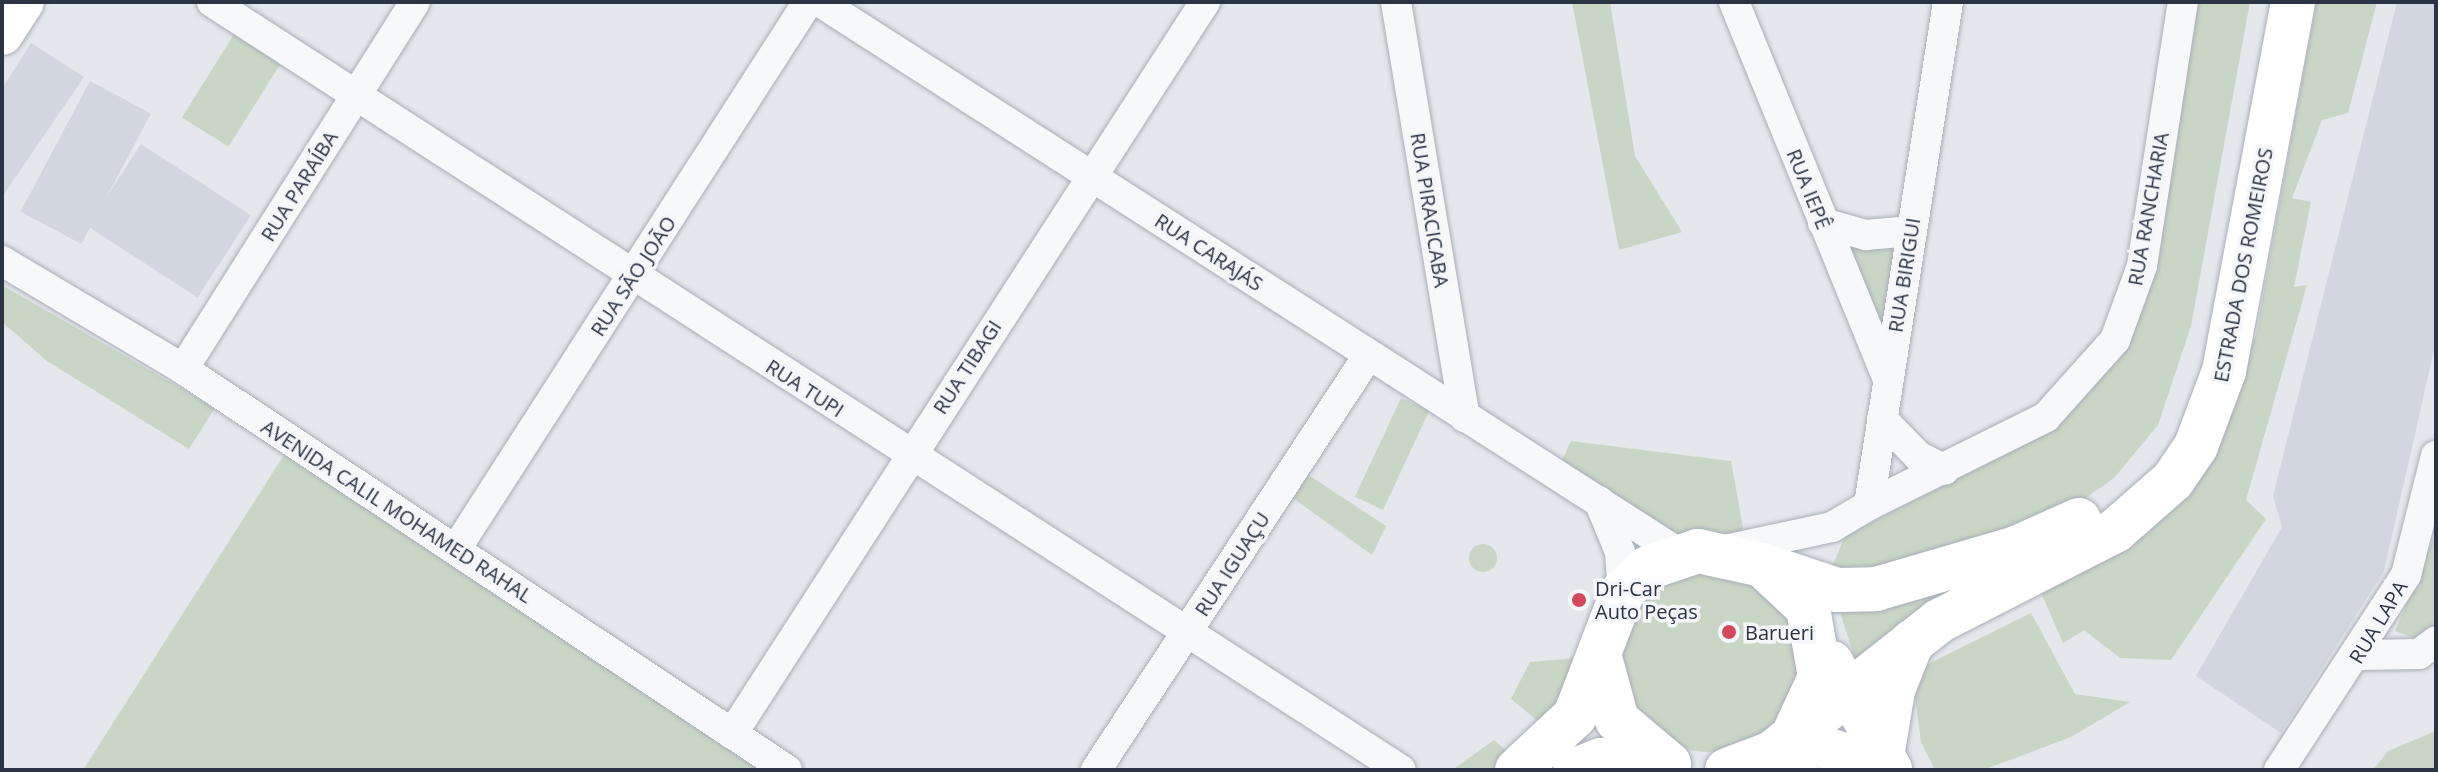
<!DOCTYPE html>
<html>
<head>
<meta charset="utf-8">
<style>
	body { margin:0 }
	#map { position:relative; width:2438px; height:772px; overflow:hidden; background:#e4e7ec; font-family:"Open Sans",sans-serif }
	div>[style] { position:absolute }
	.built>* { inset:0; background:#d2d6de; transform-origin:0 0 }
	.green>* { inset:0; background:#c9d6c5; transform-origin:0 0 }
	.round { border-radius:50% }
	.roads { filter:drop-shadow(0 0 2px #a9aeb7) drop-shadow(0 0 2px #a9aeb7) }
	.street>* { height:30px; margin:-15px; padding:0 15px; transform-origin:15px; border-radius:15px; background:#f7f8fa }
	.secondary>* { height:42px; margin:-21px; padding:0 21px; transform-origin:21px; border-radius:21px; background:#fff }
	.primary>* { height:44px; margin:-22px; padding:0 22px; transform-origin:22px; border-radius:22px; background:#fff }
	.dots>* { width:22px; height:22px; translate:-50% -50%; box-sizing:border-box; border:4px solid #f4f6f9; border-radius:50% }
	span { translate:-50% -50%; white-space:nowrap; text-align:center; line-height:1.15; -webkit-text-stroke:7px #f4f6f9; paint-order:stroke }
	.street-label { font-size:20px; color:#2b3445 }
	.poi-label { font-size:20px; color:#2b3445 }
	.left { translate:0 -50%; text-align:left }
	.frame { position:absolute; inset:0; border:4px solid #2b3445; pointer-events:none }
</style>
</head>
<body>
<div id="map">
	<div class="built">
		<div style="clip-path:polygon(2397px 2px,2436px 2px,2436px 341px,2384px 571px,2281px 733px,2196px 676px,2282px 527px,2273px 496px)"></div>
		<div style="clip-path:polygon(31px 43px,84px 77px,2px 197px,2px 89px)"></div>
		<div style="left:90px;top:81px;width:69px;height:148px;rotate:28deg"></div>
		<div style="left:141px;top:144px;width:131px;height:98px;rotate:33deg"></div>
	</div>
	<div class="green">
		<div style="clip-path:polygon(1572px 2px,1610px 2px,1635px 156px,1682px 232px,1619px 250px)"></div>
		<div style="clip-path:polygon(2198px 2px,2250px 2px,2191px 326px,2158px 425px,2114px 478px,2066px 512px,1856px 573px,1830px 572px,1845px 536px,2055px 429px,2128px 347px,2156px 270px)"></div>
		<div style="clip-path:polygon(2316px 2px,2377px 2px,2348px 113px,2322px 120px,2292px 198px,2311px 202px,2294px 287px,2307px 285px,2246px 500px,2266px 519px,2171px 660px,2120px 658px,2084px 630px,2063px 643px,2041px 593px,2150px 531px,2205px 461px,2256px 335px)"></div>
		<div style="left:236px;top:31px;width:55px;height:102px;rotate:32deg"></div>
		<div style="clip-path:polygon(1836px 236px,1899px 245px,1885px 343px)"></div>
		<div style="clip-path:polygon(2px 285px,215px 408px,189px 449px,47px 361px,2px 322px)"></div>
		<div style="left:1401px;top:398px;width:31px;height:109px;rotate:25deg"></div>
		<div style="clip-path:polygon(1571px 441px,1731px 461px,1744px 533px,1675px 544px,1561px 463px)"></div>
		<div style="clip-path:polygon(284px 455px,763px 770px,83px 770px)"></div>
		<div style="clip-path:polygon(1307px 474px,1386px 526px,1372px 555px,1290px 496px)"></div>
		<div style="clip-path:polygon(2436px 533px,2436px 633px,2420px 640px,2395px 631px)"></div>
		<div class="round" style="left:1469px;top:544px;width:28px;height:28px"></div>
		<div style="clip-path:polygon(1982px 570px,1858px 668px,1837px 603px)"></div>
		<div class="round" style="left:1619px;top:572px;width:180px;height:180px"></div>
		<div style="clip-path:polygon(2031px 613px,2075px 694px,2130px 702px,2071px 737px,1983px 770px,1935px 770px,1921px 742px,1912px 672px)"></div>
		<div style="clip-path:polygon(1578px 658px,1544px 726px,1511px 699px,1530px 662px)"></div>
		<div style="clip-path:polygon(2436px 731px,2436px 770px,2373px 770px,2388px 751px)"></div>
		<div style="clip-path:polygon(1494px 740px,1512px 756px,1491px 770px,1452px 770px)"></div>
	</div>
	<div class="roads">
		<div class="street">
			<div style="left:212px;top:2px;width:1415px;rotate:32.86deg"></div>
			<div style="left:820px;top:2px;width:1022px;rotate:32.69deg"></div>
			<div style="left:1396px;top:2px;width:421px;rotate:80.6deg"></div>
			<div style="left:1734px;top:2px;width:404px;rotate:67.8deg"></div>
			<div style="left:1823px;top:223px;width:45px;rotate:15.6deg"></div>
			<div style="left:1866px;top:235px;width:45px;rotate:-5.1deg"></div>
			<div style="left:2px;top:261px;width:211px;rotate:30.8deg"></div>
			<div style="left:183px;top:369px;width:725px;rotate:33.58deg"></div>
			<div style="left:183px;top:369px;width:434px;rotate:-57.7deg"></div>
			<div style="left:1882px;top:419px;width:52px;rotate:45.8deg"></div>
			<div style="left:1918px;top:456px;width:30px;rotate:27deg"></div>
			<div style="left:1599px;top:501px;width:55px;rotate:67.6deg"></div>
			<div style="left:1620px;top:552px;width:39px;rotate:86deg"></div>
			<div style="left:1869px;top:505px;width:198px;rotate:-26.4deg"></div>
			<div style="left:2046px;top:417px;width:103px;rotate:-48.1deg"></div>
			<div style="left:2115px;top:340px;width:79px;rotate:-70deg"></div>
			<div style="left:2142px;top:266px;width:267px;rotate:-81.2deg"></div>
			<div style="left:456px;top:549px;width:650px;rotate:-57.24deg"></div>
			<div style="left:1725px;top:550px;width:109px;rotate:-12.1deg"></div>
			<div style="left:1832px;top:527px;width:43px;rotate:-30.7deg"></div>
			<div style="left:1869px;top:505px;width:509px;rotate:-81.07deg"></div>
			<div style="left:2360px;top:655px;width:59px;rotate:-1deg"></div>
			<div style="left:2419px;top:654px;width:21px;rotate:-37deg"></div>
			<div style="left:732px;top:734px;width:872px;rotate:-57.13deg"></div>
			<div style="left:1096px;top:770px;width:494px;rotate:-56.7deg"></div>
			<div style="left:2279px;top:770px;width:233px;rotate:-56.9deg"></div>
			<div style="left:2406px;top:575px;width:123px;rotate:-75.9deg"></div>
		</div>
		<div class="secondary">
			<div style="left:2px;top:34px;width:38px;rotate:-57deg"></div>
			<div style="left:1832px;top:662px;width:122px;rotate:61.1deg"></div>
			<div style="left:1772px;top:753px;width:49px;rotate:-8.1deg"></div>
			<div style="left:1821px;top:746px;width:74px;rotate:18.9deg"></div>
		</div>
		<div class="primary">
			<div style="left:1762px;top:565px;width:79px;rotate:18.4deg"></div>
			<div style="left:1837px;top:590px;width:39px;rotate:-1deg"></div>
			<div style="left:1876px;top:589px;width:146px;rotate:-16.3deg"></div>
			<div style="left:2016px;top:548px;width:69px;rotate:-24deg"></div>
			<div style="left:1599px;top:654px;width:68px;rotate:74.7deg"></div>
			<div style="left:1617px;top:720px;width:68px;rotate:40.2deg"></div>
			<div style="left:1883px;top:751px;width:62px;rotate:-80.7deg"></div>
			<div style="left:1893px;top:690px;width:52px;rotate:-68.4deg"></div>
			<div style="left:1517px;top:770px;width:79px;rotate:-43deg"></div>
			<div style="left:1575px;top:716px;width:134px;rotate:-69deg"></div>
			<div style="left:1623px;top:591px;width:34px;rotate:-43deg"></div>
			<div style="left:1648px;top:568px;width:53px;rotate:-18.8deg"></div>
			<div style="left:1698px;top:551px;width:66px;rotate:12.3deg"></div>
			<div style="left:1762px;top:565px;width:63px;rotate:43.1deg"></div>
			<div style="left:1808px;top:608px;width:70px;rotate:80.1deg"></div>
			<div style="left:1820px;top:677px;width:60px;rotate:114.8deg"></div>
			<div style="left:1575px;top:770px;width:28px;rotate:-21deg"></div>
			<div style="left:1601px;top:760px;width:68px;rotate:3.4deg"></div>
			<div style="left:1727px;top:770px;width:48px;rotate:-20.7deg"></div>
			<div style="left:1772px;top:753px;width:213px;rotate:-38.3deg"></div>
			<div style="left:1939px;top:621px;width:198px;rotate:-27.1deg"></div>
			<div style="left:2115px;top:531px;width:77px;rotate:-41.3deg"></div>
			<div style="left:2173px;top:480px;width:41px;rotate:-55.9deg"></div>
			<div style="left:2196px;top:446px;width:80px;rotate:-69.5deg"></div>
			<div style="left:2224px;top:371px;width:375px;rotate:-79.4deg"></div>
		</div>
	</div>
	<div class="dots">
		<div style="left:1579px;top:600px;background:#d1495b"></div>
		<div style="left:1729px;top:632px;background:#d1495b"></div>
	</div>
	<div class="street-label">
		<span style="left:299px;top:186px;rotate:-58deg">RUA PARAÍBA</span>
		<span style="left:1809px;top:189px;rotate:68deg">RUA IEPÊ</span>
		<span style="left:2148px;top:209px;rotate:-80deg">RUA RANCHARIA</span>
		<span style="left:1430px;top:210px;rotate:81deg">RUA PIRACICABA</span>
		<span style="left:1209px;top:252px;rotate:33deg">RUA CARAJÁS</span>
		<span style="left:2243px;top:265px;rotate:-79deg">ESTRADA DOS ROMEIROS</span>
		<span style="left:1904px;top:275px;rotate:-81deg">RUA BIRIGUI</span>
		<span style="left:633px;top:276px;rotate:-57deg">RUA SÃO JOÃO</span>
		<span style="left:967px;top:367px;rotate:-57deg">RUA TIBAGI</span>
		<span style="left:805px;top:388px;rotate:33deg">RUA TUPI</span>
		<span style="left:397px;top:511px;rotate:33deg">AVENIDA CALIL MOHAMED RAHAL</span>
		<span style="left:1232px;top:564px;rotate:-57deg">RUA IGUAÇU</span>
		<span style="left:2378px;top:622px;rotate:-59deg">RUA LAPA</span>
	</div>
	<div class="poi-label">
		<span class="left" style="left:1595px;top:600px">Dri-Car<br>Auto Peças</span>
		<span class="left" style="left:1745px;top:632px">Barueri</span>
	</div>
	<div class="frame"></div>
</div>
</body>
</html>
